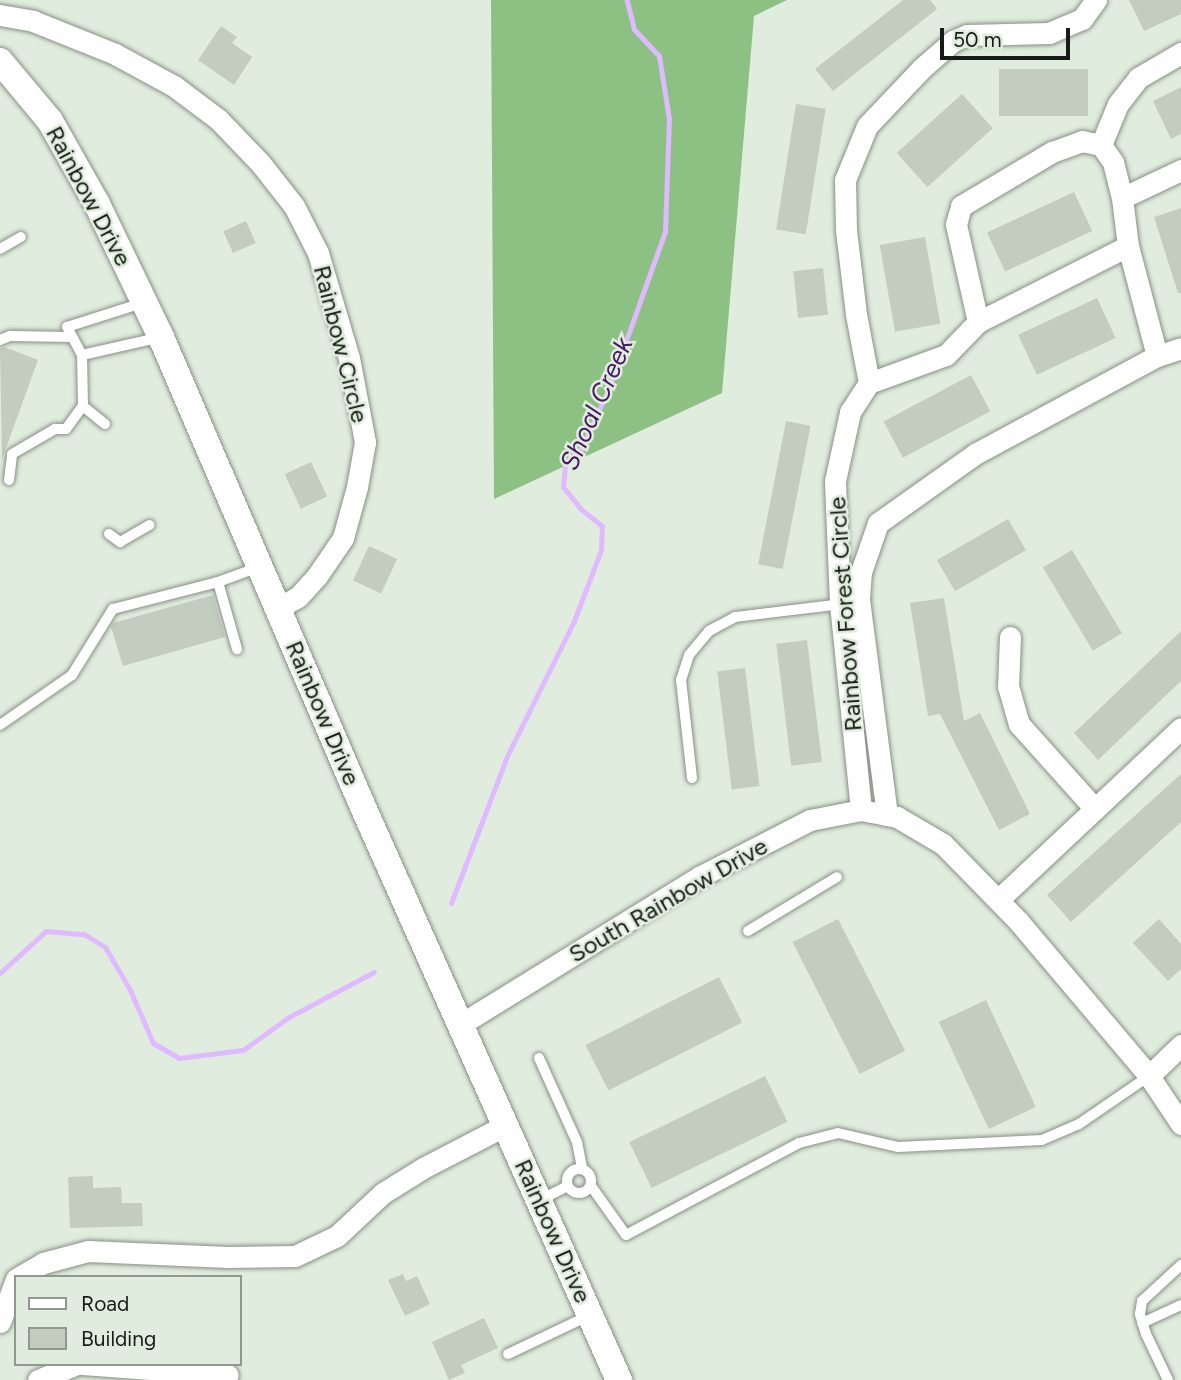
<!DOCTYPE html>
<html>
<head>
<meta charset="utf-8">
<style>
	body { margin:0 }
	#map { position:relative; width:1181px; height:1380px; overflow:hidden; background:#e0ecdd; font-family:Figtree,sans-serif }
	div>[style] { position:absolute }
	.forest>* { inset:0; background:#8dc184 }
	.stream>* { height:5px; margin:-2.5px; padding:0 2.5px; transform-origin:2.5px; border-radius:2.5px; background:#dfbafe }
	.building>* { inset:0; background:#c2cdbf; transform-origin:0 0 }
	.roads { filter:drop-shadow(0 0 2px #869184) drop-shadow(0 0 2px #869184) }
	.service>* { height:10px; margin:-5px; padding:0 5px; transform-origin:5px; border-radius:5px; background:#fff }
	.service>.ring { margin:-5px; padding:0; box-sizing:content-box; background:none; border:10px solid #fff; border-radius:50% }
	.minor>* { height:21px; margin:-10.5px; padding:0 10.5px; transform-origin:10.5px; border-radius:10.5px; background:#fff }
	.tertiary>* { height:26px; margin:-13px; padding:0 13px; transform-origin:13px; border-radius:13px; background:#fff }
	span { translate:-50% -50%; white-space:nowrap; text-align:center; line-height:1.15; -webkit-text-stroke:5px #e0ecdd; paint-order:stroke }
	.street-label { font-size:24px; color:#171c17 }
	.water-label { font-size:26px; color:#481866; font-style:italic }
	.legend { position:absolute; left:14px; top:1275px; width:228px; height:91px; box-sizing:border-box; background:#e0ecdd; border:2px solid #90998e; margin:0; padding:9px 12px; list-style:none; font-size:21px; color:#171c17 }
	.legend li { display:flex; align-items:center; gap:14px; height:35px }
	.legend b { width:35px; border:2px solid #90998e }
	.scale { position:absolute; left:940px; top:28px; width:130px; height:32px; box-sizing:border-box; border:4px solid #171c17; border-top:0; padding-left:9px; font-size:21px; line-height:24px; white-space:nowrap; color:#171c17; -webkit-text-stroke:5px #e0ecdd; paint-order:stroke }
</style>
</head>
<body>
<div id="map">
	<div class="forest">
		<div style="clip-path:polygon(491px 0,787px 0,754px 16px,722px 393px,494px 499px)"></div>
	</div>
	<div class="stream">
		<div style="left:451px;top:903px;width:157px;rotate:-69.1deg"></div>
		<div style="left:507px;top:756px;width:151px;rotate:-63.6deg"></div>
		<div style="left:574px;top:621px;width:76px;rotate:-69.2deg"></div>
		<div style="left:601px;top:550px;width:24px;rotate:-88deg"></div>
		<div style="left:602px;top:526px;width:27px;rotate:-141deg"></div>
		<div style="left:581px;top:509px;width:28px;rotate:-129deg"></div>
		<div style="left:563px;top:487px;width:21px;rotate:-85deg"></div>
		<div style="left:565px;top:466px;width:21px;rotate:-45deg"></div>
		<div style="left:580px;top:451px;width:69px;rotate:-65.3deg"></div>
		<div style="left:609px;top:388px;width:166px;rotate:-70.3deg"></div>
		<div style="left:665px;top:232px;width:113px;rotate:-88deg"></div>
		<div style="left:669px;top:119px;width:64px;rotate:-99deg"></div>
		<div style="left:659px;top:56px;width:37px;rotate:-133deg"></div>
		<div style="left:634px;top:29px;width:30px;rotate:-104deg"></div>
		<div style="left:0;top:973px;width:62px;rotate:-42.4deg"></div>
		<div style="left:46px;top:931px;width:38px;rotate:5deg"></div>
		<div style="left:84px;top:934px;width:25px;rotate:32deg"></div>
		<div style="left:105px;top:947px;width:50px;rotate:59.8deg"></div>
		<div style="left:130px;top:990px;width:58px;rotate:66.5deg"></div>
		<div style="left:153px;top:1043px;width:30px;rotate:30deg"></div>
		<div style="left:179px;top:1058px;width:64px;rotate:-7.1deg"></div>
		<div style="left:243px;top:1050px;width:57px;rotate:-35.7deg"></div>
		<div style="left:289px;top:1017px;width:96px;rotate:-27.9deg"></div>
	</div>
	<div class="building">
		<div style="clip-path:polygon(903px 0,930px 0,937px 9px,833px 91px,815px 69px)"></div>
		<div style="clip-path:polygon(1129px 0,1181px 0,1181px 14px,1144px 31px)"></div>
		<div style="clip-path:polygon(221px 26px,237px 37px,232px 43px,252px 57px,234px 85px,198px 60px)"></div>
		<div style="left:999px;top:69px;width:89px;height:47px"></div>
		<div style="clip-path:polygon(1181px 87px,1181px 134px,1171px 139px,1153px 101px)"></div>
		<div style="left:962px;top:94px;width:46px;height:88px;rotate:48deg"></div>
		<div style="left:796px;top:104px;width:30px;height:127px;rotate:9deg"></div>
		<div style="left:1074px;top:192px;width:43px;height:96px;rotate:65deg"></div>
		<div style="clip-path:polygon(1181px 208px,1181px 293px,1178px 293px,1154px 217px)"></div>
		<div style="left:246px;top:221px;width:24px;height:25px;rotate:66deg"></div>
		<div style="left:925px;top:237px;width:88px;height:46px;rotate:80deg"></div>
		<div style="left:823px;top:268px;width:47px;height:30px;rotate:84deg"></div>
		<div style="left:1097px;top:298px;width:44px;height:87px;rotate:65deg"></div>
		<div style="clip-path:polygon(4px 347px,38px 360px,2px 459px,0 348px)"></div>
		<div style="left:971px;top:375px;width:41px;height:99px;rotate:62deg"></div>
		<div style="left:786px;top:421px;width:25px;height:146px;rotate:11deg"></div>
		<div style="left:311px;top:462px;width:38px;height:29px;rotate:65deg"></div>
		<div style="left:1008px;top:519px;width:36px;height:82px;rotate:60deg"></div>
		<div style="left:369px;top:546px;width:31px;height:38px;rotate:25deg"></div>
		<div style="left:1072px;top:550px;width:97px;height:34px;rotate:59deg"></div>
		<div style="clip-path:polygon(213px 595px,225px 637px,123px 666px,111px 627px,113px 623px)"></div>
		<div style="clip-path:polygon(944px 598px,964px 721px,980px 713px,1030px 814px,999px 830px,940px 714px,928px 716px,910px 603px)"></div>
		<div style="clip-path:polygon(1181px 631px,1181px 681px,1098px 760px,1074px 733px)"></div>
		<div style="left:807px;top:640px;width:123px;height:31px;rotate:83deg"></div>
		<div style="left:745px;top:668px;width:119px;height:28px;rotate:83deg"></div>
		<div style="clip-path:polygon(1181px 774px,1181px 822px,1071px 922px,1047px 895px)"></div>
		<div style="left:838px;top:919px;width:148px;height:51px;rotate:63deg"></div>
		<div style="clip-path:polygon(1159px 919px,1181px 944px,1181px 969px,1168px 981px,1133px 943px)"></div>
		<div style="left:719px;top:977px;width:51px;height:150px;rotate:63deg"></div>
		<div style="left:986px;top:1000px;width:118px;height:52px;rotate:65deg"></div>
		<div style="left:765px;top:1076px;width:51px;height:151px;rotate:64deg"></div>
		<div style="clip-path:polygon(93px 1176px,93px 1188px,121px 1187px,122px 1203px,142px 1203px,143px 1226px,70px 1228px,68px 1177px)"></div>
		<div style="clip-path:polygon(403px 1274px,406px 1281px,417px 1276px,430px 1304px,405px 1316px,388px 1280px)"></div>
		<div style="clip-path:polygon(484px 1318px,498px 1348px,461px 1365px,465px 1373px,449px 1380px,432px 1342px)"></div>
	</div>
	<div class="roads">
		<div class="service">
			<div style="left:0;top:249px;width:24px;rotate:-30deg"></div>
			<div style="left:0;top:340px;width:11px;rotate:-22deg"></div>
			<div style="left:10px;top:336px;width:62px;rotate:0.9deg"></div>
			<div style="left:82px;top:355px;width:81px;rotate:-12.8deg"></div>
			<div style="left:105px;top:424px;width:28px;rotate:-141deg"></div>
			<div style="left:83px;top:406px;width:51px;rotate:-91.1deg"></div>
			<div style="left:82px;top:355px;width:32px;rotate:-118deg"></div>
			<div style="left:67px;top:327px;width:79px;rotate:-17.7deg"></div>
			<div style="left:9px;top:480px;width:26px;rotate:-83deg"></div>
			<div style="left:12px;top:454px;width:50px;rotate:-30.2deg"></div>
			<div style="left:55px;top:429px;width:11px"></div>
			<div style="left:66px;top:429px;width:29px;rotate:-54deg"></div>
			<div style="left:109px;top:534px;width:14px;rotate:36deg"></div>
			<div style="left:120px;top:542px;width:34px;rotate:-30deg"></div>
			<div style="left:218px;top:582px;width:70px;rotate:74.2deg"></div>
			<div style="left:0;top:725px;width:88px;rotate:-34.8deg"></div>
			<div style="left:72px;top:675px;width:78px;rotate:-58.2deg"></div>
			<div style="left:113px;top:609px;width:108px;rotate:-14.4deg"></div>
			<div style="left:218px;top:582px;width:44px;rotate:-20.1deg"></div>
			<div style="left:692px;top:778px;width:99px;rotate:-96.4deg"></div>
			<div style="left:681px;top:680px;width:26px;rotate:-72deg"></div>
			<div style="left:689px;top:655px;width:31px;rotate:-50deg"></div>
			<div style="left:709px;top:631px;width:30px;rotate:-28deg"></div>
			<div style="left:735px;top:617px;width:109px;rotate:-6.9deg"></div>
			<div style="left:748px;top:931px;width:104px;rotate:-31.2deg"></div>
			<div style="left:539px;top:1058px;width:92px;rotate:65.7deg"></div>
			<div style="left:577px;top:1142px;width:26px;rotate:79deg"></div>
			<div class="ring" style="left:567px;top:1169px;width:14px;height:14px"></div>
			<div style="left:591px;top:1186px;width:60px;rotate:54.5deg"></div>
			<div style="left:626px;top:1235px;width:196px;rotate:-28deg"></div>
			<div style="left:799px;top:1143px;width:40px;rotate:-14.4deg"></div>
			<div style="left:838px;top:1133px;width:62px;rotate:13.1deg"></div>
			<div style="left:898px;top:1147px;width:144px;rotate:-2.8deg"></div>
			<div style="left:1042px;top:1140px;width:40px;rotate:-23.4deg"></div>
			<div style="left:1079px;top:1124px;width:85px;rotate:-34.4deg"></div>
			<div style="left:540px;top:1200px;width:31px;rotate:-27deg"></div>
			<div style="left:1142px;top:1323px;width:43px;rotate:-24.8deg"></div>
			<div style="left:508px;top:1354px;width:91px;rotate:-25.4deg"></div>
			<div style="left:1168px;top:1380px;width:51px;rotate:-115.6deg"></div>
			<div style="left:1146px;top:1334px;width:21px;rotate:-107deg"></div>
			<div style="left:1140px;top:1314px;width:13px;rotate:-81deg"></div>
			<div style="left:1142px;top:1301px;width:53px;rotate:-42.7deg"></div>
		</div>
		<div class="minor">
			<div style="left:0;top:15px;width:34px;rotate:10deg"></div>
			<div style="left:33px;top:21px;width:88px;rotate:21.9deg"></div>
			<div style="left:115px;top:54px;width:67px;rotate:28.5deg"></div>
			<div style="left:174px;top:86px;width:55px;rotate:36.9deg"></div>
			<div style="left:218px;top:119px;width:62px;rotate:46.3deg"></div>
			<div style="left:261px;top:164px;width:53px;rotate:51.8deg"></div>
			<div style="left:294px;top:206px;width:53px;rotate:62.9deg"></div>
			<div style="left:318px;top:253px;width:109px;rotate:73.6deg"></div>
			<div style="left:349px;top:358px;width:86px;rotate:79.2deg"></div>
			<div style="left:365px;top:442px;width:46px;rotate:100.1deg"></div>
			<div style="left:357px;top:487px;width:53px;rotate:105.4deg"></div>
			<div style="left:343px;top:538px;width:46px;rotate:124.4deg"></div>
			<div style="left:317px;top:576px;width:28px;rotate:132deg"></div>
			<div style="left:298px;top:597px;width:24px;rotate:152deg"></div>
			<div style="left:1101px;top:145px;width:44px;rotate:-67.5deg"></div>
			<div style="left:1118px;top:104px;width:33px;rotate:-52deg"></div>
			<div style="left:1138px;top:78px;width:50px;rotate:-30.2deg"></div>
			<div style="left:1122px;top:198px;width:65px;rotate:-25.4deg"></div>
			<div style="left:978px;top:322px;width:100px;rotate:-102.7deg"></div>
			<div style="left:956px;top:224px;width:19px;rotate:-74deg"></div>
			<div style="left:961px;top:206px;width:106px;rotate:-30.7deg"></div>
			<div style="left:1052px;top:152px;width:32px;rotate:-20deg"></div>
			<div style="left:1082px;top:141px;width:19px;rotate:12deg"></div>
			<div style="left:1101px;top:145px;width:21px;rotate:55deg"></div>
			<div style="left:1113px;top:162px;width:37px;rotate:76deg"></div>
			<div style="left:1122px;top:198px;width:48px;rotate:82.9deg"></div>
			<div style="left:1128px;top:246px;width:114px;rotate:75.2deg"></div>
			<div style="left:869px;top:383px;width:70px;rotate:-100.7deg"></div>
			<div style="left:856px;top:314px;width:85px;rotate:-96.8deg"></div>
			<div style="left:846px;top:230px;width:50px;rotate:-91.1deg"></div>
			<div style="left:845px;top:180px;width:58px;rotate:-67.8deg"></div>
			<div style="left:867px;top:126px;width:80px;rotate:-46.5deg"></div>
			<div style="left:922px;top:68px;width:41px;rotate:-41.1deg"></div>
			<div style="left:953px;top:41px;width:15px;rotate:-23deg"></div>
			<div style="left:967px;top:35px;width:82px;rotate:-1.4deg"></div>
			<div style="left:1049px;top:33px;width:36px;rotate:-23deg"></div>
			<div style="left:1082px;top:19px;width:24px;rotate:-54deg"></div>
			<div style="left:869px;top:383px;width:82px;rotate:-20deg"></div>
			<div style="left:946px;top:355px;width:46px;rotate:-45.9deg"></div>
			<div style="left:978px;top:322px;width:168px;rotate:-26.9deg"></div>
			<div style="left:1010px;top:637px;width:49px;rotate:92.3deg"></div>
			<div style="left:1008px;top:686px;width:40px;rotate:74deg"></div>
			<div style="left:1019px;top:724px;width:114px;rotate:48.2deg"></div>
			<div style="left:861px;top:810px;width:209px;rotate:-95.8deg"></div>
			<div style="left:840px;top:602px;width:121px;rotate:-92.4deg"></div>
			<div style="left:835px;top:481px;width:71px;rotate:-77.7deg"></div>
			<div style="left:850px;top:412px;width:35px;rotate:-57deg"></div>
			<div style="left:887px;top:815px;width:218px;rotate:-97.4deg"></div>
			<div style="left:859px;top:599px;width:27px;rotate:-86deg"></div>
			<div style="left:861px;top:572px;width:52px;rotate:-70.9deg"></div>
			<div style="left:878px;top:523px;width:119px;rotate:-35.4deg"></div>
			<div style="left:975px;top:454px;width:207px;rotate:-28.3deg"></div>
			<div style="left:1157px;top:356px;width:25px;rotate:-18deg"></div>
			<div style="left:998px;top:900px;width:251px;rotate:-43.2deg"></div>
			<div style="left:461px;top:1024px;width:280px;rotate:-31.7deg"></div>
			<div style="left:699px;top:877px;width:125px;rotate:-27.2deg"></div>
			<div style="left:810px;top:820px;width:52px;rotate:-11.1deg"></div>
			<div style="left:861px;top:810px;width:37px;rotate:11deg"></div>
			<div style="left:897px;top:817px;width:53px;rotate:30.4deg"></div>
			<div style="left:943px;top:844px;width:109px;rotate:45.7deg"></div>
			<div style="left:1019px;top:922px;width:202px;rotate:49.8deg"></div>
			<div style="left:1149px;top:1076px;width:58px;rotate:56.3deg"></div>
			<div style="left:1149px;top:1076px;width:45px;rotate:-44.1deg"></div>
			<div style="left:19px;top:1277px;width:28px;rotate:-30deg"></div>
			<div style="left:43px;top:1263px;width:47px;rotate:-14.9deg"></div>
			<div style="left:88px;top:1251px;width:140px;rotate:2.5deg"></div>
			<div style="left:228px;top:1257px;width:67px;rotate:-0.9deg"></div>
			<div style="left:295px;top:1256px;width:47px;rotate:-25.5deg"></div>
			<div style="left:337px;top:1236px;width:63px;rotate:-43.1deg"></div>
			<div style="left:383px;top:1193px;width:49px;rotate:-31.8deg"></div>
			<div style="left:425px;top:1167px;width:91px;rotate:-27.4deg"></div>
			<div style="left:0;top:1322px;width:46px;rotate:-69.6deg"></div>
			<div style="left:83px;top:1364px;width:145px;rotate:4.3deg"></div>
			<div style="left:38px;top:1380px;width:42px;rotate:-22.3deg"></div>
		</div>
		<div class="tertiary">
			<div style="left:0;top:61px;width:78px;rotate:50.2deg"></div>
			<div style="left:50px;top:121px;width:95px;rotate:60.5deg"></div>
			<div style="left:97px;top:204px;width:148px;rotate:64.3deg"></div>
			<div style="left:161px;top:337px;width:512px;rotate:66.74deg"></div>
			<div style="left:363px;top:807px;width:628px;rotate:65.93deg"></div>
		</div>
	</div>
	<div class="street-label">
		<span style="left:89px;top:196px;rotate:62deg">Rainbow Drive</span>
		<span style="left:341px;top:344px;rotate:76deg">Rainbow Circle</span>
		<span style="left:845px;top:614px;rotate:-94deg">Rainbow Forest Circle</span>
		<span style="left:323px;top:713px;rotate:67deg">Rainbow Drive</span>
		<span style="left:668px;top:900px;rotate:-30deg">South Rainbow Drive</span>
		<span style="left:553px;top:1231px;rotate:66deg">Rainbow Drive</span>
	</div>
	<div class="water-label">
		<span style="left:597px;top:404px;rotate:-66deg">Shoal Creek</span>
	</div>
	<ul class="legend">
	<li><b style="height:9px;background:#fff"></b>Road</li>
	<li><b style="height:19px;background:#c2cdbf"></b>Building</li>
	</ul>
	<div class="scale">50 m</div>
</div>
</body>
</html>
